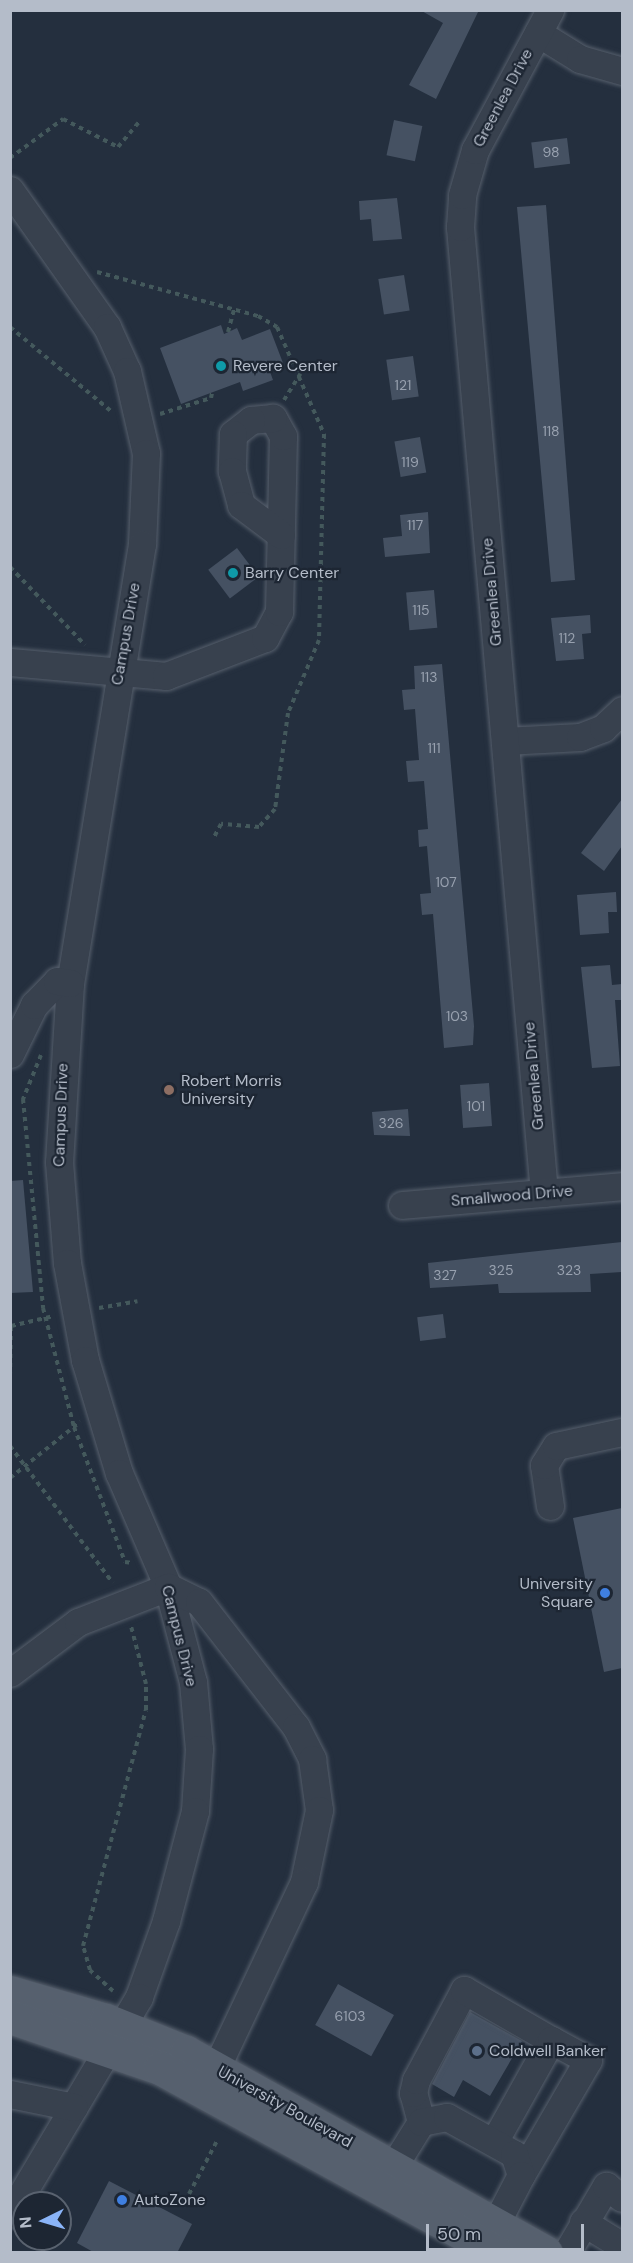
<!DOCTYPE html>
<html>
<head>
<meta charset="utf-8">
<style>
	body { margin:0 }
	#map { position:relative; width:633px; height:2263px; overflow:hidden; background:#242f3e; font-family:"DM Sans",sans-serif }
	div>[style] { position:absolute }
	.building>* { inset:0; background:#455162; transform-origin:0 0 }
	.path>* { height:4px; margin-top:-2px; transform-origin:0; background:repeating-linear-gradient(90deg,#44595c 0 4.5px,transparent 0 9px) }
	.roads { filter:drop-shadow(0 0 2px #565f6c) drop-shadow(0 0 2px #565f6c) }
	.minor>* { height:27px; margin:-13.5px; padding:0 13.5px; transform-origin:13.5px; border-radius:13.5px; background:#38414e }
	.major>* { height:33px; margin:-16.5px; padding:0 16.5px; transform-origin:16.5px; border-radius:16.5px; background:#56606e }
	.dots>* { width:16px; height:16px; translate:-50% -50%; box-sizing:border-box; border:3px solid #1d2633; border-radius:50% }
	span { translate:-50% -50%; white-space:nowrap; text-align:center; line-height:1.15; -webkit-text-stroke:4.5px #1d2633; paint-order:stroke }
	.number-label { font-size:14px; color:#98a1af }
	.number-label span { -webkit-text-stroke-width:0 }
	.street-label { font-size:16px; color:#b4bcc9 }
	.poi-label { font-size:16px; color:#b4bcc9 }
	.left { translate:0 -50%; text-align:left }
	.right { translate:-100% -50%; text-align:right }
	.frame { position:absolute; inset:0; border:12px solid #b4bcc9; pointer-events:none }
	.north { position:absolute; left:12px; top:2191px; width:60px; height:60px; box-sizing:border-box; background:#1d2633; border:2px solid #59626f; border-radius:50%; rotate:265deg; font-size:16px; font-weight:700; line-height:24px; text-align:center; color:#b4bcc9 }
	.north::after { content:''; display:block; margin:auto; width:21px; height:27px; background:#8ab4f8; clip-path:polygon(50% 0,100% 100%,50% 72%,0 100%) }
	.scale { position:absolute; left:426px; top:2224px; width:158px; height:27px; box-sizing:border-box; border:3px solid #b4bcc9; border-top:0; padding-left:8px; font-size:18px; line-height:21px; white-space:nowrap; color:#b4bcc9; -webkit-text-stroke:4px #1d2633; paint-order:stroke }
</style>
</head>
<body>
<div id="map">
	<div class="building">
		<div style="clip-path:polygon(420px 10px,479px 10px,436px 99px,409px 85px,443px 23px)"></div>
		<div style="left:394px;top:120px;width:29px;height:36px;rotate:12deg"></div>
		<div style="left:567px;top:138px;width:26px;height:36px;rotate:83deg"></div>
		<div style="clip-path:polygon(397px 198px,402px 239px,373px 241px,371px 219px,360px 220px,359px 201px)"></div>
		<div style="clip-path:polygon(546px 205px,575px 580px,551px 582px,517px 207px)"></div>
		<div style="left:404px;top:275px;width:36px;height:26px;rotate:81deg"></div>
		<div style="clip-path:polygon(221px 325px,224px 334px,237px 328px,242px 340px,270px 329px,283px 363px,269px 369px,273px 380px,243px 391px,240px 382px,181px 404px,160px 348px)"></div>
		<div style="left:413px;top:356px;width:41px;height:27px;rotate:82deg"></div>
		<div style="left:420px;top:437px;width:36px;height:26px;rotate:80deg"></div>
		<div style="clip-path:polygon(428px 512px,430px 553px,385px 557px,383px 538px,402px 536px,400px 515px)"></div>
		<div style="left:237px;top:548px;width:36px;height:36px;rotate:53deg"></div>
		<div style="left:434px;top:590px;width:38px;height:28px;rotate:85deg"></div>
		<div style="clip-path:polygon(590px 615px,591px 633px,582px 634px,584px 659px,556px 661px,551px 618px)"></div>
		<div style="clip-path:polygon(442px 664px,474px 1026px,473px 1045px,444px 1048px,433px 914px,422px 915px,420px 894px,431px 893px,427px 846px,419px 847px,418px 830px,428px 829px,424px 781px,408px 782px,406px 761px,419px 760px,415px 709px,404px 710px,402px 690px,415px 689px,414px 666px)"></div>
		<div style="clip-path:polygon(622px 799px,622px 846px,604px 871px,581px 853px)"></div>
		<div style="clip-path:polygon(616px 892px,617px 912px,608px 912px,609px 933px,580px 935px,577px 895px)"></div>
		<div style="clip-path:polygon(610px 965px,612px 985px,622px 984px,622px 1000px,615px 1000px,620px 1066px,592px 1068px,581px 967px)"></div>
		<div style="left:489px;top:1083px;width:43px;height:29px;rotate:86deg"></div>
		<div style="clip-path:polygon(408px 1109px,410px 1136px,374px 1135px,372px 1112px)"></div>
		<div style="clip-path:polygon(23px 1180px,33px 1292px,10px 1293px,10px 1181px)"></div>
		<div style="clip-path:polygon(622px 1242px,622px 1272px,590px 1274px,591px 1292px,499px 1293px,498px 1284px,430px 1288px,428px 1263px)"></div>
		<div style="left:443px;top:1314px;width:24px;height:26px;rotate:83deg"></div>
		<div style="clip-path:polygon(622px 1508px,622px 1668px,604px 1672px,573px 1518px)"></div>
		<div style="left:338px;top:1984px;width:64px;height:47px;rotate:29deg"></div>
		<div style="clip-path:polygon(470px 2012px,522px 2041px,490px 2096px,463px 2080px,454px 2097px,432px 2084px)"></div>
		<div style="clip-path:polygon(109px 2181px,192px 2224px,177px 2253px,95px 2253px,77px 2243px)"></div>
	</div>
	<div class="path">
		<div style="left:10px;top:158px;width:66px;rotate:-36.3deg"></div>
		<div style="left:63px;top:119px;width:62px;rotate:27deg"></div>
		<div style="left:118px;top:147px;width:34px;rotate:-50deg"></div>
		<div style="left:97px;top:272px;width:167px;rotate:15.3deg"></div>
		<div style="left:258px;top:316px;width:22px;rotate:30deg"></div>
		<div style="left:277px;top:327px;width:117px;rotate:66.3deg"></div>
		<div style="left:324px;top:434px;width:206px;rotate:91.4deg"></div>
		<div style="left:319px;top:640px;width:79px;rotate:113deg"></div>
		<div style="left:288px;top:713px;width:97px;rotate:97.7deg"></div>
		<div style="left:275px;top:809px;width:24px;rotate:132deg"></div>
		<div style="left:259px;top:827px;width:38px;rotate:-175deg"></div>
		<div style="left:221px;top:824px;width:15px;rotate:118deg"></div>
		<div style="left:10px;top:327px;width:133px;rotate:39.8deg"></div>
		<div style="left:228px;top:332px;width:24px;rotate:-75deg"></div>
		<div style="left:284px;top:400px;width:31px;rotate:-58deg"></div>
		<div style="left:160px;top:414px;width:53px;rotate:-17.4deg"></div>
		<div style="left:211px;top:398px;width:5px;rotate:-79deg"></div>
		<div style="left:10px;top:567px;width:108px;rotate:46.1deg"></div>
		<div style="left:41px;top:1055px;width:48px;rotate:112.2deg"></div>
		<div style="left:23px;top:1099px;width:210px;rotate:84.5deg"></div>
		<div style="left:43px;top:1308px;width:123px;rotate:75.4deg"></div>
		<div style="left:74px;top:1427px;width:144px;rotate:69.3deg"></div>
		<div style="left:125px;top:1562px;width:8px;rotate:7deg"></div>
		<div style="left:99px;top:1308px;width:39px;rotate:-10deg"></div>
		<div style="left:10px;top:1376px;width:50px;rotate:-88.9deg"></div>
		<div style="left:11px;top:1326px;width:44px;rotate:-13.1deg"></div>
		<div style="left:10px;top:1446px;width:171px;rotate:53.1deg"></div>
		<div style="left:10px;top:1478px;width:90px;rotate:-38.7deg"></div>
		<div style="left:113px;top:1991px;width:31px;rotate:-138deg"></div>
		<div style="left:90px;top:1970px;width:25px;rotate:-106deg"></div>
		<div style="left:83px;top:1946px;width:244px;rotate:-75.1deg"></div>
		<div style="left:146px;top:1710px;width:26px;rotate:-90deg"></div>
		<div style="left:146px;top:1684px;width:60px;rotate:-104.5deg"></div>
		<div style="left:189px;top:2194px;width:62px;rotate:-62.2deg"></div>
	</div>
	<div class="roads">
		<div class="minor">
			<div style="left:538px;top:33px;width:49px;rotate:31.8deg"></div>
			<div style="left:580px;top:59px;width:44px;rotate:15.9deg"></div>
			<div style="left:10px;top:190px;width:168px;rotate:54.7deg"></div>
			<div style="left:107px;top:327px;width:48px;rotate:65.6deg"></div>
			<div style="left:127px;top:371px;width:84px;rotate:77deg"></div>
			<div style="left:146px;top:453px;width:91px;rotate:92.5deg"></div>
			<div style="left:142px;top:544px;width:445px;rotate:99.3deg"></div>
			<div style="left:70px;top:983px;width:179px;rotate:93.5deg"></div>
			<div style="left:59px;top:1162px;width:101px;rotate:85.5deg"></div>
			<div style="left:67px;top:1263px;width:99px;rotate:79.5deg"></div>
			<div style="left:85px;top:1360px;width:118px;rotate:73.3deg"></div>
			<div style="left:119px;top:1473px;width:124px;rotate:66.7deg"></div>
			<div style="left:168px;top:1587px;width:98px;rotate:75.3deg"></div>
			<div style="left:193px;top:1682px;width:67px;rotate:84.9deg"></div>
			<div style="left:199px;top:1749px;width:62px;rotate:93.7deg"></div>
			<div style="left:195px;top:1811px;width:114px;rotate:104.8deg"></div>
			<div style="left:166px;top:1921px;width:81px;rotate:109.6deg"></div>
			<div style="left:139px;top:1997px;width:252px;rotate:120.7deg"></div>
			<div style="left:10px;top:662px;width:157px;rotate:5.1deg"></div>
			<div style="left:166px;top:676px;width:106px;rotate:-21deg"></div>
			<div style="left:265px;top:638px;width:30px;rotate:-62deg"></div>
			<div style="left:279px;top:612px;width:176px;rotate:-88.7deg"></div>
			<div style="left:283px;top:436px;width:21px;rotate:-119deg"></div>
			<div style="left:273px;top:418px;width:22px;rotate:175deg"></div>
			<div style="left:251px;top:420px;width:23px;rotate:142deg"></div>
			<div style="left:233px;top:434px;width:37px;rotate:92deg"></div>
			<div style="left:232px;top:471px;width:35px;rotate:75deg"></div>
			<div style="left:241px;top:505px;width:50px;rotate:36.9deg"></div>
			<div style="left:505px;top:741px;width:75px;rotate:-3.1deg"></div>
			<div style="left:580px;top:737px;width:25px;rotate:-21deg"></div>
			<div style="left:603px;top:728px;width:26px;rotate:-43deg"></div>
			<div style="left:10px;top:1054px;width:55px;rotate:-63.9deg"></div>
			<div style="left:34px;top:1005px;width:33px;rotate:-46deg"></div>
			<div style="left:57px;top:981px;width:13px;rotate:9deg"></div>
			<div style="left:544px;top:1193px;width:970px;rotate:-94.97deg"></div>
			<div style="left:460px;top:227px;width:32px;rotate:-86deg"></div>
			<div style="left:462px;top:195px;width:47px;rotate:-73.9deg"></div>
			<div style="left:475px;top:150px;width:159px;rotate:-61.8deg"></div>
			<div style="left:402px;top:1205px;width:221px;rotate:-4.9deg"></div>
			<div style="left:550px;top:1506px;width:41px;rotate:-98.3deg"></div>
			<div style="left:544px;top:1465px;width:22px;rotate:-58deg"></div>
			<div style="left:556px;top:1446px;width:67px;rotate:-12deg"></div>
			<div style="left:10px;top:1673px;width:85px;rotate:-36.9deg"></div>
			<div style="left:78px;top:1622px;width:97px;rotate:-21.3deg"></div>
			<div style="left:168px;top:1587px;width:34px;rotate:26deg"></div>
			<div style="left:199px;top:1602px;width:158px;rotate:52.2deg"></div>
			<div style="left:296px;top:1727px;width:36px;rotate:63deg"></div>
			<div style="left:312px;top:1759px;width:51px;rotate:82.2deg"></div>
			<div style="left:319px;top:1810px;width:74px;rotate:101.8deg"></div>
			<div style="left:304px;top:1882px;width:206px;rotate:115.3deg"></div>
			<div style="left:10px;top:2094px;width:65px;rotate:11.5deg"></div>
			<div style="left:421px;top:2122px;width:30px;rotate:-105deg"></div>
			<div style="left:413px;top:2093px;width:13px;rotate:-77deg"></div>
			<div style="left:416px;top:2080px;width:102px;rotate:-61.9deg"></div>
			<div style="left:464px;top:1990px;width:100px;rotate:29.9deg"></div>
			<div style="left:494px;top:2142px;width:117px;rotate:-60.8deg"></div>
			<div style="left:551px;top:2040px;width:42px;rotate:28.4deg"></div>
			<div style="left:588px;top:2060px;width:133px;rotate:120.2deg"></div>
			<div style="left:393px;top:2167px;width:53px;rotate:-58.1deg"></div>
			<div style="left:421px;top:2122px;width:26px;rotate:-11deg"></div>
			<div style="left:447px;top:2117px;width:77px;rotate:28.9deg"></div>
			<div style="left:514px;top:2154px;width:22px;rotate:72deg"></div>
			<div style="left:521px;top:2175px;width:56px;rotate:117.5deg"></div>
			<div style="left:583px;top:2222px;width:46px;rotate:31.6deg"></div>
			<div style="left:567px;top:2252px;width:77px;rotate:-59.4deg"></div>
			<div style="left:606px;top:2186px;width:20px;rotate:37deg"></div>
		</div>
		<div class="major">
			<div style="left:10px;top:1992px;width:100px;rotate:16.3deg"></div>
			<div style="left:106px;top:2020px;width:86px;rotate:21.8deg"></div>
			<div style="left:186px;top:2052px;width:412px;rotate:29.1deg"></div>
			<div style="left:10px;top:2017px;width:158px;rotate:18.8deg"></div>
			<div style="left:160px;top:2068px;width:383px;rotate:28.7deg"></div>
		</div>
	</div>
	<div class="dots">
		<div style="left:221px;top:366px;background:#0f9aa8"></div>
		<div style="left:233px;top:573px;background:#0f9aa8"></div>
		<div style="left:169px;top:1090px;background:#8d6e63"></div>
		<div style="left:605px;top:1593px;background:#3f7fe0"></div>
		<div style="left:477px;top:2051px;background:#5c6f8a"></div>
		<div style="left:122px;top:2200px;background:#3f7fe0"></div>
	</div>
	<div class="number-label">
		<span style="left:551px;top:152px">98</span>
		<span style="left:403px;top:385px">121</span>
		<span style="left:551px;top:431px">118</span>
		<span style="left:410px;top:462px">119</span>
		<span style="left:415px;top:525px">117</span>
		<span style="left:421px;top:610px">115</span>
		<span style="left:567px;top:638px">112</span>
		<span style="left:429px;top:677px">113</span>
		<span style="left:434px;top:748px">111</span>
		<span style="left:446px;top:882px">107</span>
		<span style="left:457px;top:1016px">103</span>
		<span style="left:476px;top:1106px">101</span>
		<span style="left:391px;top:1123px">326</span>
		<span style="left:501px;top:1270px">325</span>
		<span style="left:569px;top:1270px">323</span>
		<span style="left:445px;top:1275px">327</span>
		<span style="left:350px;top:2016px">6103</span>
	</div>
	<div class="street-label">
		<span style="left:503px;top:98px;rotate:-62deg">Greenlea Drive</span>
		<span style="left:492px;top:592px;rotate:-95deg">Greenlea Drive</span>
		<span style="left:126px;top:634px;rotate:-80deg">Campus Drive</span>
		<span style="left:534px;top:1076px;rotate:-95deg">Greenlea Drive</span>
		<span style="left:61px;top:1115px;rotate:-88deg">Campus Drive</span>
		<span style="left:512px;top:1196px;rotate:-5deg">Smallwood Drive</span>
		<span style="left:179px;top:1636px;rotate:76deg">Campus Drive</span>
		<span style="left:285px;top:2107px;rotate:29deg">University Boulevard</span>
	</div>
	<div class="poi-label">
		<span class="left" style="left:233px;top:366px">Revere Center</span>
		<span class="left" style="left:245px;top:573px">Barry Center</span>
		<span class="left" style="left:181px;top:1090px">Robert Morris<br>University</span>
		<span class="right" style="left:593px;top:1593px">University<br>Square</span>
		<span class="left" style="left:489px;top:2051px">Coldwell Banker</span>
		<span class="left" style="left:134px;top:2200px">AutoZone</span>
	</div>
	<div class="frame"></div>
	<div class="north">N</div>
	<div class="scale">50 m</div>
</div>
</body>
</html>
